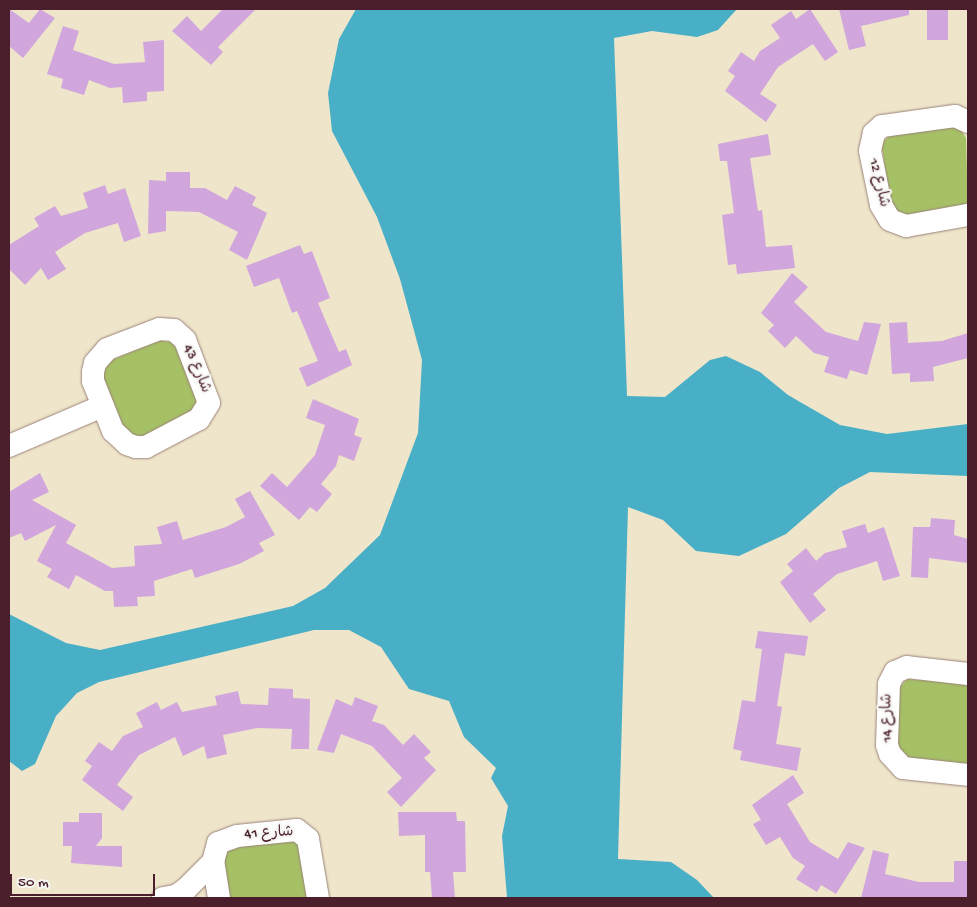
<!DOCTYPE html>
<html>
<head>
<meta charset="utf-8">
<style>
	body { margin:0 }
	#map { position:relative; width:977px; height:907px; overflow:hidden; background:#eee5ca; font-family:"Gochi Hand","Playpen Sans Arabic",sans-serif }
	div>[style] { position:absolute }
	.green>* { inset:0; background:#a6c066 }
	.water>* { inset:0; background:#48afc7 }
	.building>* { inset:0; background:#d1a6dc; transform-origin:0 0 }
	.roads { filter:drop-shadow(0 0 1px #9c827a) drop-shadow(0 0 1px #9c827a) }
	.street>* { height:22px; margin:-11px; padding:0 11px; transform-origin:11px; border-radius:11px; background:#fff }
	span { translate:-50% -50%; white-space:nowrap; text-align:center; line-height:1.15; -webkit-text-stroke:4.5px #f6f6f2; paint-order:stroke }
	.street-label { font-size:15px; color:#4a1f2b }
	.frame { position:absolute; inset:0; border:10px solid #4a1f2b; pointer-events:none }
	.scale { position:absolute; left:10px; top:874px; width:145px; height:22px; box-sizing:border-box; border:2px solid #4a1f2b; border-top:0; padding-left:6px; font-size:15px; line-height:18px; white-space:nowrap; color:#4a1f2b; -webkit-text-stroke:4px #f6f6f2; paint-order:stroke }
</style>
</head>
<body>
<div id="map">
	<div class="green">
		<div style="clip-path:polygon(947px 125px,961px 130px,966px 138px,968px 205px,908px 216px,901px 215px,891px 204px,882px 148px,884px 141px,889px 136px)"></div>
		<div style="clip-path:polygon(159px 340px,174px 343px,179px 348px,199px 408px,141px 437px,126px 436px,100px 378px,103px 364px)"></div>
		<div style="clip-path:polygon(907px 679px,968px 683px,968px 765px,907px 763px,896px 754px,897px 690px)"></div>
		<div style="clip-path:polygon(288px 837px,301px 843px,313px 898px,227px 898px,223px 854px,228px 848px)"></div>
	</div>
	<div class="water">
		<div style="clip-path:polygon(356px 9px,737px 9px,718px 30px,697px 37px,652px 31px,614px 38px,627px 396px,665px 397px,710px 360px,726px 356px,760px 372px,788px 395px,840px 425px,887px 434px,968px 424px,968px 476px,870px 472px,839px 488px,786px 534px,739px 556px,696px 551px,663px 520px,628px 507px,618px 859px,671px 862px,697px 880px,714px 898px,507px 898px,502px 836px,508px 806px,491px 778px,496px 768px,464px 737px,449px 701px,409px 689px,381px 647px,349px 630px,314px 630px,99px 682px,77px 693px,56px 716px,35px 764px,22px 771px,9px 761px,9px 614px,66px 643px,100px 650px,293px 606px,325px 588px,380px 535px,418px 433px,422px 360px,400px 279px,377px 217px,332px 131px,328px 93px,339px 39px)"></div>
	</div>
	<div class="building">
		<div style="clip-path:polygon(9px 9px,29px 23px,40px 9px,55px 18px,23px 58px,9px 46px)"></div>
		<div style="clip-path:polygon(223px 9px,256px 9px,218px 47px,223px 52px,211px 65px,172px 31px,187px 16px,201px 31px)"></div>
		<div style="clip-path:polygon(810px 9px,838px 52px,825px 61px,813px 44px,778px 67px,760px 94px,777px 105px,766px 122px,725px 91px,735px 76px,728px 71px,741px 52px,754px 61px,760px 51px,780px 38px,771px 25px,791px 11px,796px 19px)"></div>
		<div style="clip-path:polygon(839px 9px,909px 9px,909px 15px,861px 26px,866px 46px,849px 50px)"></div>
		<div style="left:927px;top:9px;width:21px;height:31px"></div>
		<div style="clip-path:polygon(63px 26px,79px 31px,73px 50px,114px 64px,145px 62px,143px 42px,164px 40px,164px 91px,147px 92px,147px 101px,123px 103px,122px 87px,110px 88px,89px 80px,84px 95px,61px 88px,63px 79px,47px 74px)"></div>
		<div style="clip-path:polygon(768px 134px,771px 155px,750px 158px,758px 211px,762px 210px,766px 247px,792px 245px,795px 268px,737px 274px,736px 264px,728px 265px,722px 215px,734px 213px,727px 161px,720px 161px,718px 144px)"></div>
		<div style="clip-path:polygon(166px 172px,190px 172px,190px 188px,205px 188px,227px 200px,235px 186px,256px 197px,252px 205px,267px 213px,247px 260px,229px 250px,238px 232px,199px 212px,166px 211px,166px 231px,148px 234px,149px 180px,166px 181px)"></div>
		<div style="clip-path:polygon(105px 185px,108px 194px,125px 188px,141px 236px,124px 242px,118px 223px,85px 233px,55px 252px,66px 269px,48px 280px,41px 268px,25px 285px,9px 269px,9px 245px,39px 226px,34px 218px,55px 206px,61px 216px,88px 208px,83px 193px)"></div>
		<div style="clip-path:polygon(300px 245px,304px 254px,312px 251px,330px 298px,318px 303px,339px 352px,346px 349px,352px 365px,307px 387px,299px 368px,318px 361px,297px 311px,292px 313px,279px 278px,254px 287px,246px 266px)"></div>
		<div style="clip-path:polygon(792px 273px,808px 287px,794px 302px,826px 332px,858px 341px,864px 322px,881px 324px,867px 375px,850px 370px,847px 379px,824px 372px,829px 357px,814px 353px,796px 336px,785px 348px,768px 331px,774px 325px,761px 313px)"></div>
		<div style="clip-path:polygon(907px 322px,908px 343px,942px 341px,968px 333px,968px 358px,933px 367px,934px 381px,910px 382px,910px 373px,892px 374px,889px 323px)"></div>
		<div style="clip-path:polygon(313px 399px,359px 419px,354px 435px,362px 438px,354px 461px,339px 455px,336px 466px,321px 484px,332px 494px,317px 512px,310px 507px,299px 520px,260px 486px,272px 473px,287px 487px,315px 455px,325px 425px,306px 418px)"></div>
		<div style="clip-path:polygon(40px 473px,49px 492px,32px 500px,76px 525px,66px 543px,112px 568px,135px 566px,134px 546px,162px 544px,157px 527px,177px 521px,183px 540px,226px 527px,245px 517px,235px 499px,250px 491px,275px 535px,259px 543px,264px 551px,239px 564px,195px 578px,192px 569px,154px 581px,155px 596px,137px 597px,138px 606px,114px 607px,113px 591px,105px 591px,76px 575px,69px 589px,47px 577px,52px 569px,37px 561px,56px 525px,25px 541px,21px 533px,9px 538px,9px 492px)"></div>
		<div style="clip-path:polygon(931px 518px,955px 520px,954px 535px,968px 539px,968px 563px,929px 558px,928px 578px,911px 577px,913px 527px,930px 527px)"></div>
		<div style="clip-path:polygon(865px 524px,868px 533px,884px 527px,900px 576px,883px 581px,877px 561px,837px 574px,813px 594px,826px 610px,810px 623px,780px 582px,793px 571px,787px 564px,806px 548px,816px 561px,825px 553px,847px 547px,842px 531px)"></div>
		<div style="clip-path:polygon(758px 631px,808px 636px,805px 656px,785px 653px,777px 706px,782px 707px,776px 744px,801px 748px,797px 771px,740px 760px,742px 751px,733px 749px,742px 700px,755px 702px,762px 649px,755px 648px)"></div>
		<div style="clip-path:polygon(269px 688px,293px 689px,293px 698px,310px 699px,309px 749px,291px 749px,292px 729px,257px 728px,223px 735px,227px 754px,207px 759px,204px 746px,183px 756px,175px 737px,139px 755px,117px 785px,133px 797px,123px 811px,82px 780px,92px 766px,85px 761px,99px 742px,112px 751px,123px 736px,143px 727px,136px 713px,157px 702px,161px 710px,177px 702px,182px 712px,217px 705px,215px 696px,238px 691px,241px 704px,268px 705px)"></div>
		<div style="clip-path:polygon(355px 697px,378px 706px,372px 721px,384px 725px,403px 745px,414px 734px,431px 752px,424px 758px,436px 770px,401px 807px,387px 792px,402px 778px,372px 746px,341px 734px,334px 753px,317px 750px,336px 699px,352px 706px)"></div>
		<div style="clip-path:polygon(793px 775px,804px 793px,787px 804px,810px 842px,838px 859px,848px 842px,865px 848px,836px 894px,821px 885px,817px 892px,796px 879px,805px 866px,793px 858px,780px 837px,766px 845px,753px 824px,761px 820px,752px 805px)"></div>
		<div style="clip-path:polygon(398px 812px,456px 812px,457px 821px,465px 821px,466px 872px,453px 872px,455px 898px,432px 898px,430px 872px,425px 872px,425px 835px,399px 836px)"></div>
		<div style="clip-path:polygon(79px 813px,102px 813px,102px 838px,96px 846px,122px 846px,122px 867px,71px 863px,72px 846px,63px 846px,63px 822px,79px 822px)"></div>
		<div style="clip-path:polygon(873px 850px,889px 854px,885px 874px,919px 882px,954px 882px,954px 861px,968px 861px,968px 898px,861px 898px)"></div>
	</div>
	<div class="roads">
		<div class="street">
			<div style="left:968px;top:122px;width:14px;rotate:-155deg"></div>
			<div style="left:955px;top:116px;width:74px;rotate:172.2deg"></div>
			<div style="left:882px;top:126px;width:11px;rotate:139deg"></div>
			<div style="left:874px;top:133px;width:18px;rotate:103deg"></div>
			<div style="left:870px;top:151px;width:55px;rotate:78.5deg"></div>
			<div style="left:881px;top:205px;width:17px;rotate:59deg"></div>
			<div style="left:890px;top:220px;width:17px;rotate:21deg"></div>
			<div style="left:906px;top:226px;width:63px;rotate:-10.1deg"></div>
			<div style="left:159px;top:329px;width:15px;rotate:4deg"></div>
			<div style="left:174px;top:330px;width:15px;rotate:42deg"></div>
			<div style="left:185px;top:340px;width:67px;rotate:69.1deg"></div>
			<div style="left:209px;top:403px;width:19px;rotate:122deg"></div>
			<div style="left:199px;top:419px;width:60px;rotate:152.2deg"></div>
			<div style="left:146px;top:447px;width:10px;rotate:180deg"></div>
			<div style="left:136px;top:447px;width:9px;rotate:-162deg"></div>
			<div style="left:127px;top:444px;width:19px;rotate:-137deg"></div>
			<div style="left:113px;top:431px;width:54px;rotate:-111.8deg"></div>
			<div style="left:93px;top:381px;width:9px;rotate:-90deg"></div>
			<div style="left:93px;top:372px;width:9px;rotate:-77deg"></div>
			<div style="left:95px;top:363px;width:18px;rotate:-49deg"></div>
			<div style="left:107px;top:349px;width:56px;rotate:-21deg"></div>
			<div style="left:9px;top:446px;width:102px;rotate:-23.1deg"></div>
			<div style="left:968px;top:674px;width:61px;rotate:-173.5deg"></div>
			<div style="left:907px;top:667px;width:13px;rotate:157deg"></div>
			<div style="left:895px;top:672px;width:13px;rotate:117deg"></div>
			<div style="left:889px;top:684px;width:61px;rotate:91.9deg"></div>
			<div style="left:887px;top:745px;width:9px;rotate:72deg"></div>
			<div style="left:890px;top:754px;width:19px;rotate:47deg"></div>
			<div style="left:903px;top:768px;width:65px;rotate:6.1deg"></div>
			<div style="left:163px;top:898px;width:13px;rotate:-9deg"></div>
			<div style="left:176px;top:896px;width:12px;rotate:-35deg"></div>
			<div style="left:186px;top:889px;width:38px;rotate:-45deg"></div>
			<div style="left:219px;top:898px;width:36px;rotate:-99deg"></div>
			<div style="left:213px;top:862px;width:20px;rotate:-75deg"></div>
			<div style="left:218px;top:843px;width:20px;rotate:-20deg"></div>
			<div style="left:237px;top:836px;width:60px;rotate:-5.7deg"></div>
			<div style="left:297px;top:830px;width:14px;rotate:39deg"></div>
			<div style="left:308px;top:839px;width:60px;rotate:80.4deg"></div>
		</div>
	</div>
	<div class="street-label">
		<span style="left:878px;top:183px;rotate:77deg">شارع 12</span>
		<span style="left:196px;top:369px;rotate:68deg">شارع 43</span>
		<span style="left:888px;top:718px;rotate:-90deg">شارع 14</span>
		<span style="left:269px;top:834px;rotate:-3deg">شارع 41</span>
	</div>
	<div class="frame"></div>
	<div class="scale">50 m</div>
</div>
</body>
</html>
